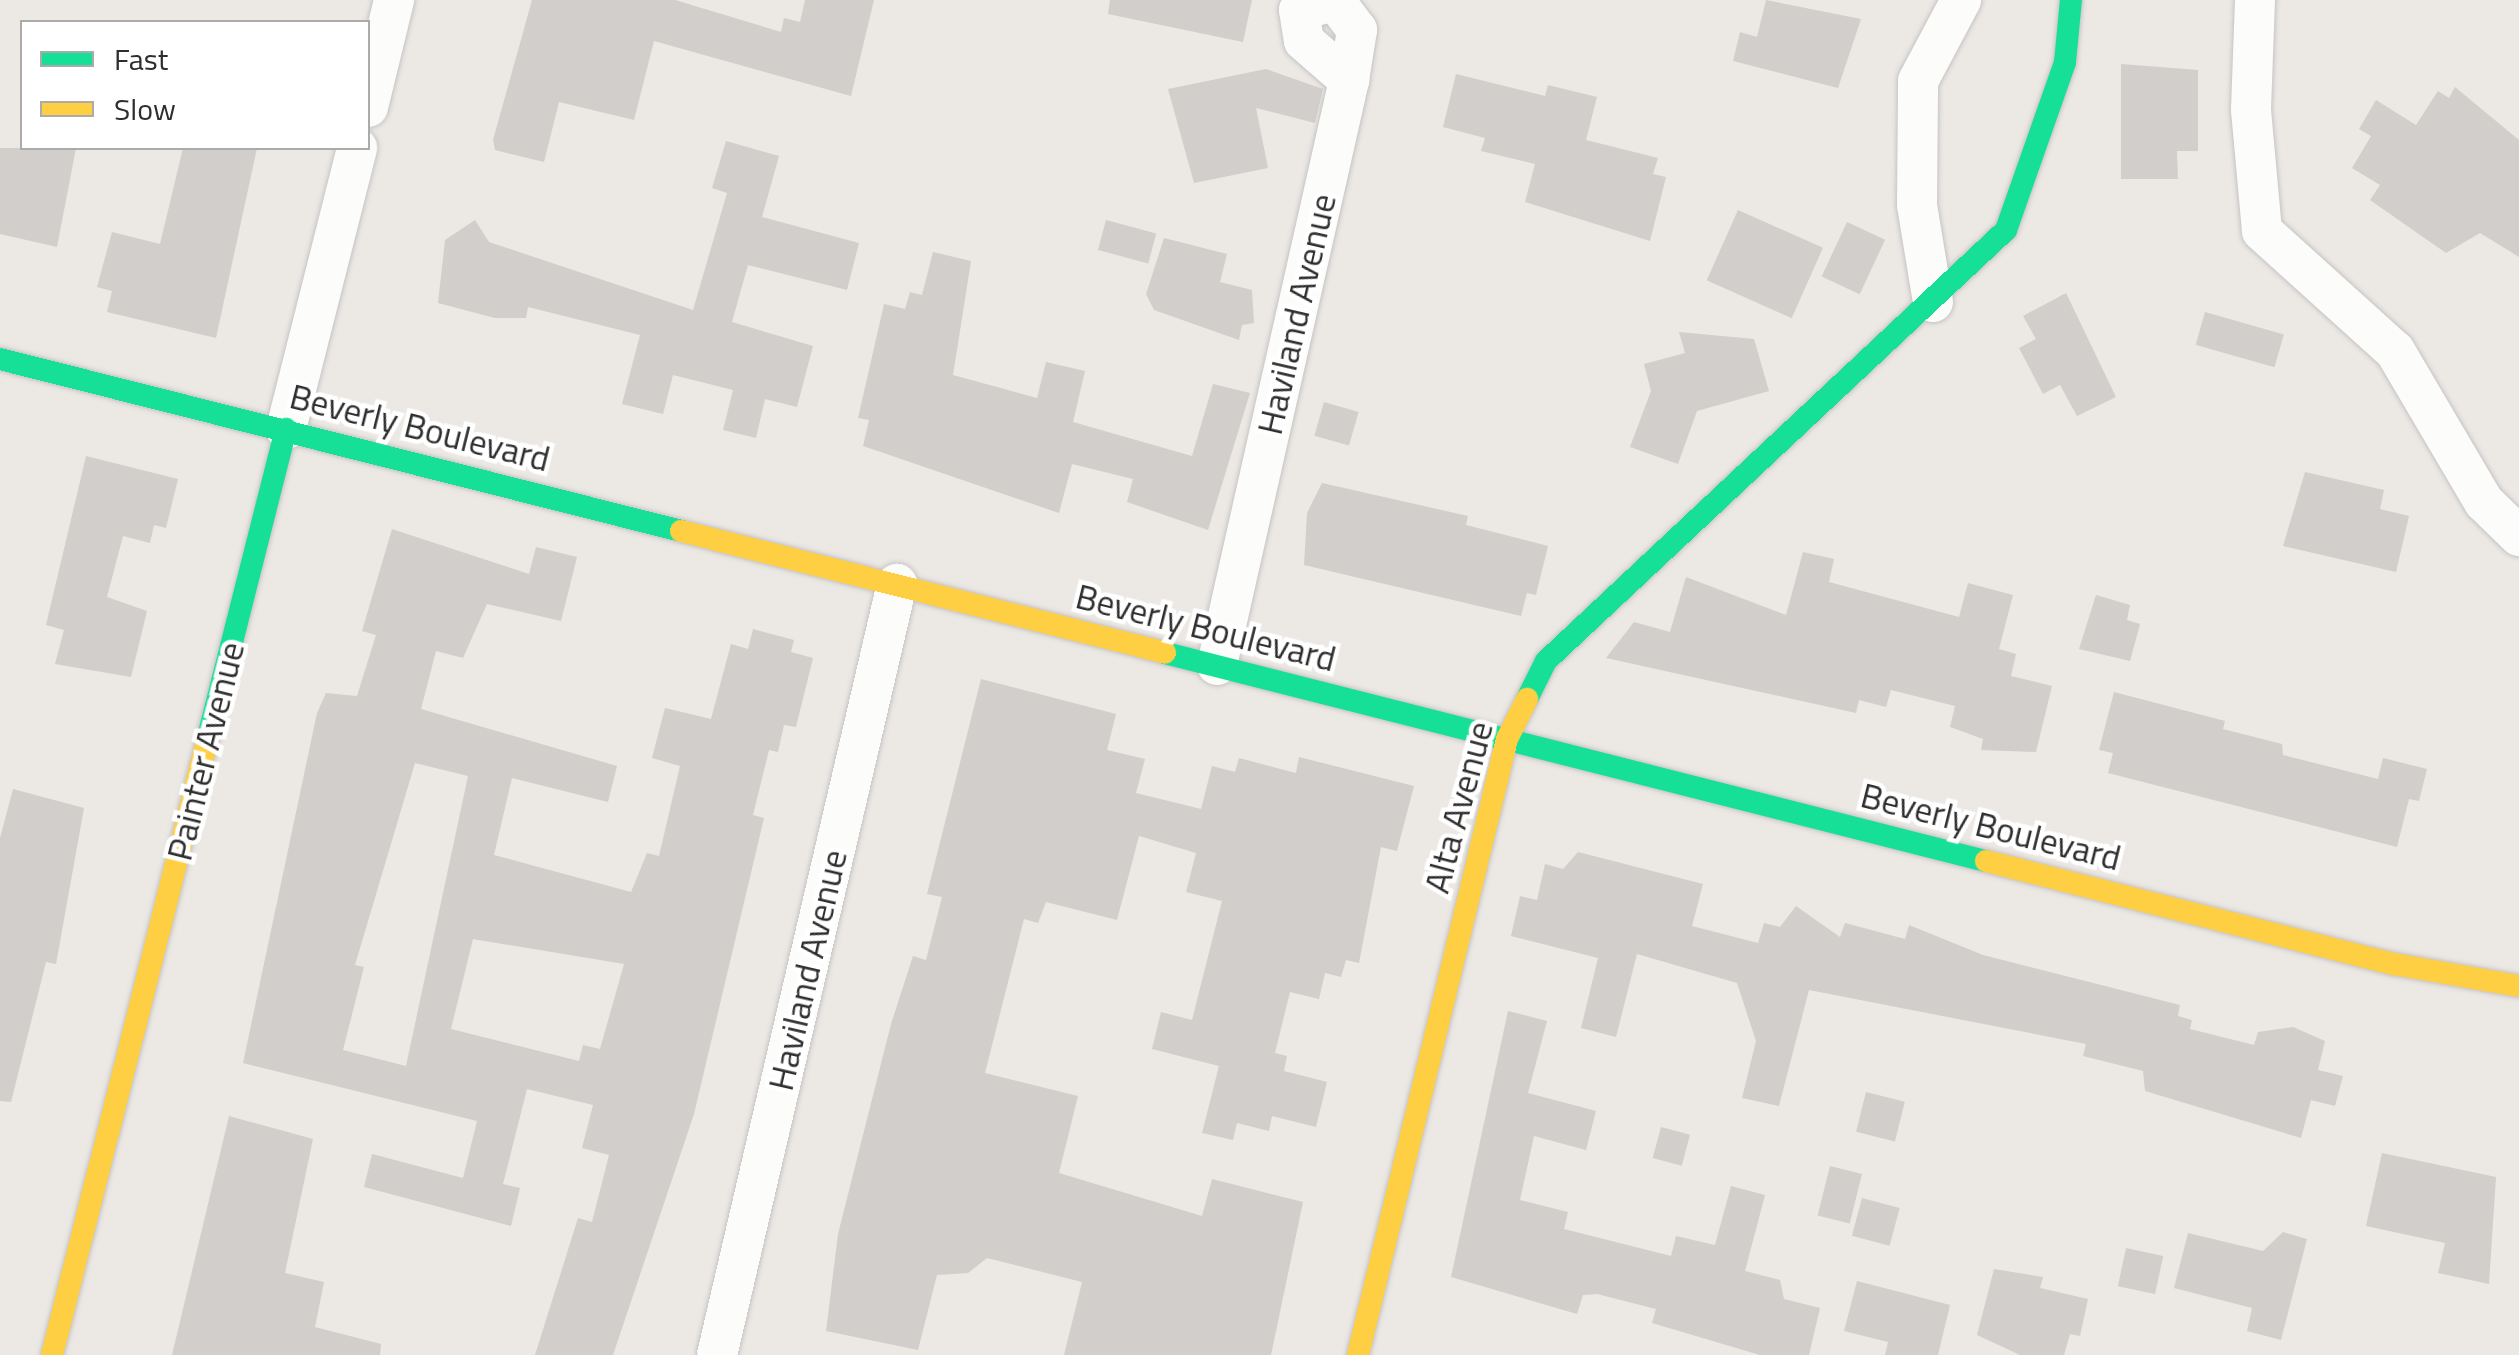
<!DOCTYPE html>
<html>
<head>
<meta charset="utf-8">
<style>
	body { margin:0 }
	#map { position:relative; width:2519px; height:1355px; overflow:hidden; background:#ece8e4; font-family:"Titillium Web",sans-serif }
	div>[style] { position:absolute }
	.building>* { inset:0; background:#d1cecb; transform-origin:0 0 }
	.roads { filter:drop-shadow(0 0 2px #c5c4c5) drop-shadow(0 0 2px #c5c4c5) }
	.street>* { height:40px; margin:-20px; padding:0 20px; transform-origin:20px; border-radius:20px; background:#fcfcfb }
	.fast>* { height:22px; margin:-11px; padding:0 11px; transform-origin:11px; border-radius:11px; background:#16e098 }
	.slow>* { height:22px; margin:-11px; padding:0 11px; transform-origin:11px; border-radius:11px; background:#ffcf43 }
	span { translate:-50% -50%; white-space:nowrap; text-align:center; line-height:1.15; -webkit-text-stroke:9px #fff; paint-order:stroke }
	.street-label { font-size:35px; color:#2e2e2e }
	.legend { position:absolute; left:20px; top:20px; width:350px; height:130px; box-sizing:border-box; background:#fff; border:2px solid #ababab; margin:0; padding:12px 18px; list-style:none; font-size:30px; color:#2e2e2e }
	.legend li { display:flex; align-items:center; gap:20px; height:50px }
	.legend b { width:50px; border:2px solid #ababab }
</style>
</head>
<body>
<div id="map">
	<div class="building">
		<div style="clip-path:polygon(532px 0,675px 0,781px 32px,784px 18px,800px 22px,805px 0,874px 0,851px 96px,654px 41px,634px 120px,559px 102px,544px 162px,495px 150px,493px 140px)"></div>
		<div style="clip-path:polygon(1110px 0,1252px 0,1243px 42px,1108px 14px)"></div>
		<div style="clip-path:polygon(1766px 0,1861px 19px,1838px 88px,1733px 61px,1740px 32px,1757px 37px)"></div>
		<div style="clip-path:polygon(2121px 64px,2198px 70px,2198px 151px,2177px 151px,2178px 179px,2121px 179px)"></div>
		<div style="clip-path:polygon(1266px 69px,1323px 89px,1315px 123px,1256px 108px,1268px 168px,1194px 183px,1168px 89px)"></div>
		<div style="clip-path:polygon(1456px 74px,1545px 96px,1548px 85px,1597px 97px,1586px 140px,1658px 158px,1653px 174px,1666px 177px,1650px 241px,1525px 202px,1535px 164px,1481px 151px,1485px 138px,1443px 127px)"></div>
		<div style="clip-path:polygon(2455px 87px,2519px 140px,2519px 257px,2480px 233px,2446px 253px,2370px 200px,2380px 185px,2352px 168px,2371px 136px,2359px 129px,2376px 100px,2416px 125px,2438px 91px,2449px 98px)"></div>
		<div style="clip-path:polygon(726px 141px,779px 156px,762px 217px,859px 243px,847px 290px,748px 265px,732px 322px,813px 346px,797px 407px,765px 399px,756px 438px,723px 430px,733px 390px,673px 375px,663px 414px,622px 404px,640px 335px,528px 307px,526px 318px,495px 318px,438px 303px,445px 240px,475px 220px,489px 242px,693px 310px,727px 193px,712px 188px)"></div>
		<div style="clip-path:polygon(0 148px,76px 148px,57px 247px,0 234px)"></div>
		<div style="clip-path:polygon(183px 148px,257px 148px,216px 338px,107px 312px,112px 291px,97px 287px,112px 232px,160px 244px)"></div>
		<div style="left:1738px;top:210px;width:93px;height:77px;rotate:24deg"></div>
		<div style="left:1106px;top:220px;width:52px;height:31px;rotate:15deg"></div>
		<div style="left:1847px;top:222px;width:42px;height:60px;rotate:25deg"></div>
		<div style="clip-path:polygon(1164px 238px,1227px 254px,1220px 282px,1252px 290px,1254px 323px,1242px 325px,1239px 340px,1154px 310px,1146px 294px)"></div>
		<div style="clip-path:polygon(933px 252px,971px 261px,953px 375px,1037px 398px,1046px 362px,1085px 371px,1073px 422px,1192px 456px,1213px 384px,1250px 393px,1208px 530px,1127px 502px,1133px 479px,1072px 464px,1059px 513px,863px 446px,869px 420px,858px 418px,884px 304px,905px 309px,910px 292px,922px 295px)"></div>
		<div style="clip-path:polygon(2066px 293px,2116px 397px,2077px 416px,2060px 385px,2043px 394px,2019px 348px,2036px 339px,2023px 316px)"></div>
		<div style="left:2205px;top:312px;width:82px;height:34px;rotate:16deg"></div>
		<div style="clip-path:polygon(1679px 332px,1754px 339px,1769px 391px,1697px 411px,1678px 464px,1630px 447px,1651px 391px,1644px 364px,1685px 353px)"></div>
		<div style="left:1324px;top:402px;width:36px;height:35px;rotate:16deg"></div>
		<div style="clip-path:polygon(86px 456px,178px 479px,166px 528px,154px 525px,150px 543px,123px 536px,107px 597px,147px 611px,131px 677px,55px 664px,64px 630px,46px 625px)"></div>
		<div style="clip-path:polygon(2305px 472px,2384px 490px,2380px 509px,2409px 516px,2396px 572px,2283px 546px)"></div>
		<div style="clip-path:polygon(1322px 483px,1468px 516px,1466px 525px,1548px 546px,1536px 595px,1527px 593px,1521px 616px,1304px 565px,1307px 513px)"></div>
		<div style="clip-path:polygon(evenodd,392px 529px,529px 574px,536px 547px,577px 557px,561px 621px,487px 604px,463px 658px,436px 651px,421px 709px,617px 766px,608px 802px,512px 778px,494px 855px,631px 892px,647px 853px,659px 856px,680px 766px,652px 758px,665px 708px,711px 719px,731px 644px,748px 649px,753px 629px,794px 640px,791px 652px,813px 658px,796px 727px,784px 725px,778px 752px,769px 750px,753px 815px,764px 818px,694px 1114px,613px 1355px,535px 1355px,578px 1218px,592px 1222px,609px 1155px,582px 1148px,593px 1105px,527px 1089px,503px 1184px,520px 1188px,511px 1226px,364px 1187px,372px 1154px,463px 1178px,477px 1121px,243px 1063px,317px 713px,326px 693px,357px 696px,376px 635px,362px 631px,392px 529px,415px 763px,468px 776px,406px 1066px,343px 1050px,364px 967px,355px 965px,415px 763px,392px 529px,473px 939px,624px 964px,600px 1049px,583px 1045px,579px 1061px,451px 1029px,473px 939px)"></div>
		<div style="clip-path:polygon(1803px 552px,1834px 559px,1829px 582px,1959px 617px,1968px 583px,2013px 595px,1999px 649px,2016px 654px,2011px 676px,2052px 686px,2036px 752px,1981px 750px,1983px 739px,1950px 727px,1955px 706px,1891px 690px,1886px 707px,1859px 700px,1856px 713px,1606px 658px,1634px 622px,1670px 632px,1686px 577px,1786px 615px)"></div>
		<div style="clip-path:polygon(2096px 595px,2130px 605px,2127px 620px,2140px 624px,2130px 661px,2079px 649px)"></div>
		<div style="clip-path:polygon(981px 679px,1116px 714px,1107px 750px,1145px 759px,1136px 793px,1201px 809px,1212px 766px,1235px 772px,1239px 758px,1296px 773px,1299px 757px,1414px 786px,1397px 851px,1381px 847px,1359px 963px,1346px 960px,1341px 977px,1325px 973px,1319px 999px,1290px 992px,1275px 1053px,1287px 1056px,1284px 1071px,1327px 1082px,1316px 1127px,1272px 1116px,1269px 1131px,1237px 1123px,1233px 1140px,1202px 1133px,1219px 1066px,1152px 1049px,1161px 1012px,1192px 1020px,1222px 901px,1186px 892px,1196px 853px,1139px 836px,1117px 920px,1046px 902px,1038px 923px,1024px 919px,985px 1073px,1078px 1096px,1059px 1173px,1202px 1216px,1212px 1179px,1303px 1202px,1271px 1355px,1064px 1355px,1082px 1282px,987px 1258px,968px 1273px,937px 1275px,918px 1350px,826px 1331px,838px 1234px,891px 1024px,913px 956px,926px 960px,942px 897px,927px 894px)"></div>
		<div style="clip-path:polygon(2114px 692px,2225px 721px,2223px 729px,2282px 744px,2283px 755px,2378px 779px,2383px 758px,2427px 769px,2419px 801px,2409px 799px,2397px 847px,2108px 773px,2113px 753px,2099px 750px)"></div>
		<div style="clip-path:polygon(13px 789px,84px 808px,56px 964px,46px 962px,11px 1102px,0 1101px,0 838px)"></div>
		<div style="clip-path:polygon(1578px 852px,1703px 884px,1692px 926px,1758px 943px,1764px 923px,1780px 927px,1796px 906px,1840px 937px,1845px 923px,1905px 939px,1909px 925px,1983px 955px,2180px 1005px,2178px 1016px,2192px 1020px,2190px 1029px,2254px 1045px,2258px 1032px,2293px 1027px,2325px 1041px,2318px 1070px,2343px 1076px,2335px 1106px,2311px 1100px,2301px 1138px,2145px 1091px,2143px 1071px,2083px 1056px,2086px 1044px,1809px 990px,1779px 1106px,1742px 1098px,1756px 1041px,1737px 983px,1637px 954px,1616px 1037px,1581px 1028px,1598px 958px,1511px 936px,1520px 896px,1537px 900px,1545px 864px,1563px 869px)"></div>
		<div style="clip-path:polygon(1508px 1011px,1547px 1021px,1528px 1093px,1596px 1111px,1586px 1150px,1534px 1136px,1520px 1200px,1568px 1212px,1564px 1229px,1671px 1256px,1676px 1236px,1715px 1245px,1731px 1186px,1765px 1195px,1745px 1271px,1780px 1280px,1784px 1299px,1820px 1308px,1809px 1355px,1760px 1355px,1652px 1323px,1656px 1309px,1597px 1294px,1583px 1295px,1577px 1314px,1451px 1277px)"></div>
		<div style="left:1866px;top:1092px;width:40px;height:41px;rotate:14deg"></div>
		<div style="clip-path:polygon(229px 1116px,313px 1139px,285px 1273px,324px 1282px,315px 1327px,381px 1344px,380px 1355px,172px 1355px)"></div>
		<div style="left:1661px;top:1127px;width:30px;height:32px;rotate:15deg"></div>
		<div style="clip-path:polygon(2382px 1153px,2496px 1177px,2489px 1284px,2438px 1273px,2445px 1243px,2366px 1226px)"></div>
		<div style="left:1830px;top:1166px;width:33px;height:51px;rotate:14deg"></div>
		<div style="left:1862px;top:1198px;width:39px;height:39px;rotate:15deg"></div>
		<div style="clip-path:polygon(2283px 1232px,2307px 1239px,2281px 1340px,2247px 1331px,2252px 1308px,2174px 1288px,2188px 1233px,2263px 1251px)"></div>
		<div style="left:2126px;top:1248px;width:38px;height:39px;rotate:12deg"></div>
		<div style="clip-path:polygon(1994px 1269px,2043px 1277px,2040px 1288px,2088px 1299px,2080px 1336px,2070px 1334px,2064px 1355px,2020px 1355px,1977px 1335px)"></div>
		<div style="clip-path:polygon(1857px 1281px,1950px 1305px,1938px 1355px,1885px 1355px,1888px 1342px,1844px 1331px)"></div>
	</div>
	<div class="roads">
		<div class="street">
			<div style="left:2255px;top:0;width:110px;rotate:92.1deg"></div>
			<div style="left:2251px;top:110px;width:121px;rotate:84.8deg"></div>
			<div style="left:2262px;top:231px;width:179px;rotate:42.1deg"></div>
			<div style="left:2395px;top:351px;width:175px;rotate:59.5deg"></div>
			<div style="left:2484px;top:502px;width:49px;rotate:44.2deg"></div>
			<div style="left:368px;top:107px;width:110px;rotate:-76.3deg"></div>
			<div style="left:1933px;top:302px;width:98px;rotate:-99.4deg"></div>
			<div style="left:1917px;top:205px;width:124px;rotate:-89.5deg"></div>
			<div style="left:1918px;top:81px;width:92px;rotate:-62deg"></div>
			<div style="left:286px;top:429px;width:290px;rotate:-75.8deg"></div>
			<div style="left:1217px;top:665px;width:600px;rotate:-77.28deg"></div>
			<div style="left:1349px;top:80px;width:51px;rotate:-80.9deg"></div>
			<div style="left:1357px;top:30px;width:36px;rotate:-127deg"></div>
			<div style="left:1335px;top:1px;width:37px;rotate:166deg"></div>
			<div style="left:1299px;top:10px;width:31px;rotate:81deg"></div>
			<div style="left:1304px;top:41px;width:60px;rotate:40.9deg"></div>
			<div style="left:717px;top:1355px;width:792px;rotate:-76.86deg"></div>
		</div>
		<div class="fast">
			<div style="left:0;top:359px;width:702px;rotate:14.17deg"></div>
			<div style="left:1165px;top:653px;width:847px;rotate:14.22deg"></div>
			<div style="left:1527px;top:699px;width:42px;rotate:-63.4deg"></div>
			<div style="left:1546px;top:661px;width:630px;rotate:-43.14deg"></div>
			<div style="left:2006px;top:230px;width:178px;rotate:-70.6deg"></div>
			<div style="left:2065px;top:62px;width:62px;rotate:-84.5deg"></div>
			<div style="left:207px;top:741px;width:322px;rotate:-75.8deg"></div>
		</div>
		<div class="slow">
			<div style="left:681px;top:531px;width:499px;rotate:14.1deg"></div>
			<div style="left:1986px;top:861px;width:421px;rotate:14.2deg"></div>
			<div style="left:2394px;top:964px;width:127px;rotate:10deg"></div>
			<div style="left:52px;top:1355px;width:633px;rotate:-75.83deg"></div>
			<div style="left:1358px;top:1355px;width:634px;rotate:-76.4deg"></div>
			<div style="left:1507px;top:739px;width:45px;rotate:-63.4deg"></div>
		</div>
	</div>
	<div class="street-label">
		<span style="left:1296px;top:314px;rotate:-77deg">Haviland Avenue</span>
		<span style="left:420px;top:427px;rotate:14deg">Beverly Boulevard</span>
		<span style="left:1206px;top:627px;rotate:14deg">Beverly Boulevard</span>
		<span style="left:205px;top:751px;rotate:-76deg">Painter Avenue</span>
		<span style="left:1458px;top:807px;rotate:-75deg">Alta Avenue</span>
		<span style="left:1991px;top:826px;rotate:14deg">Beverly Boulevard</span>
		<span style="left:807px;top:970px;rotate:-77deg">Haviland Avenue</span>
	</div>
	<ul class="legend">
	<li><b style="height:12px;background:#16e098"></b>Fast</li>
	<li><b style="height:12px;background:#ffcf43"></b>Slow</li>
	</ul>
</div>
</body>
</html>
